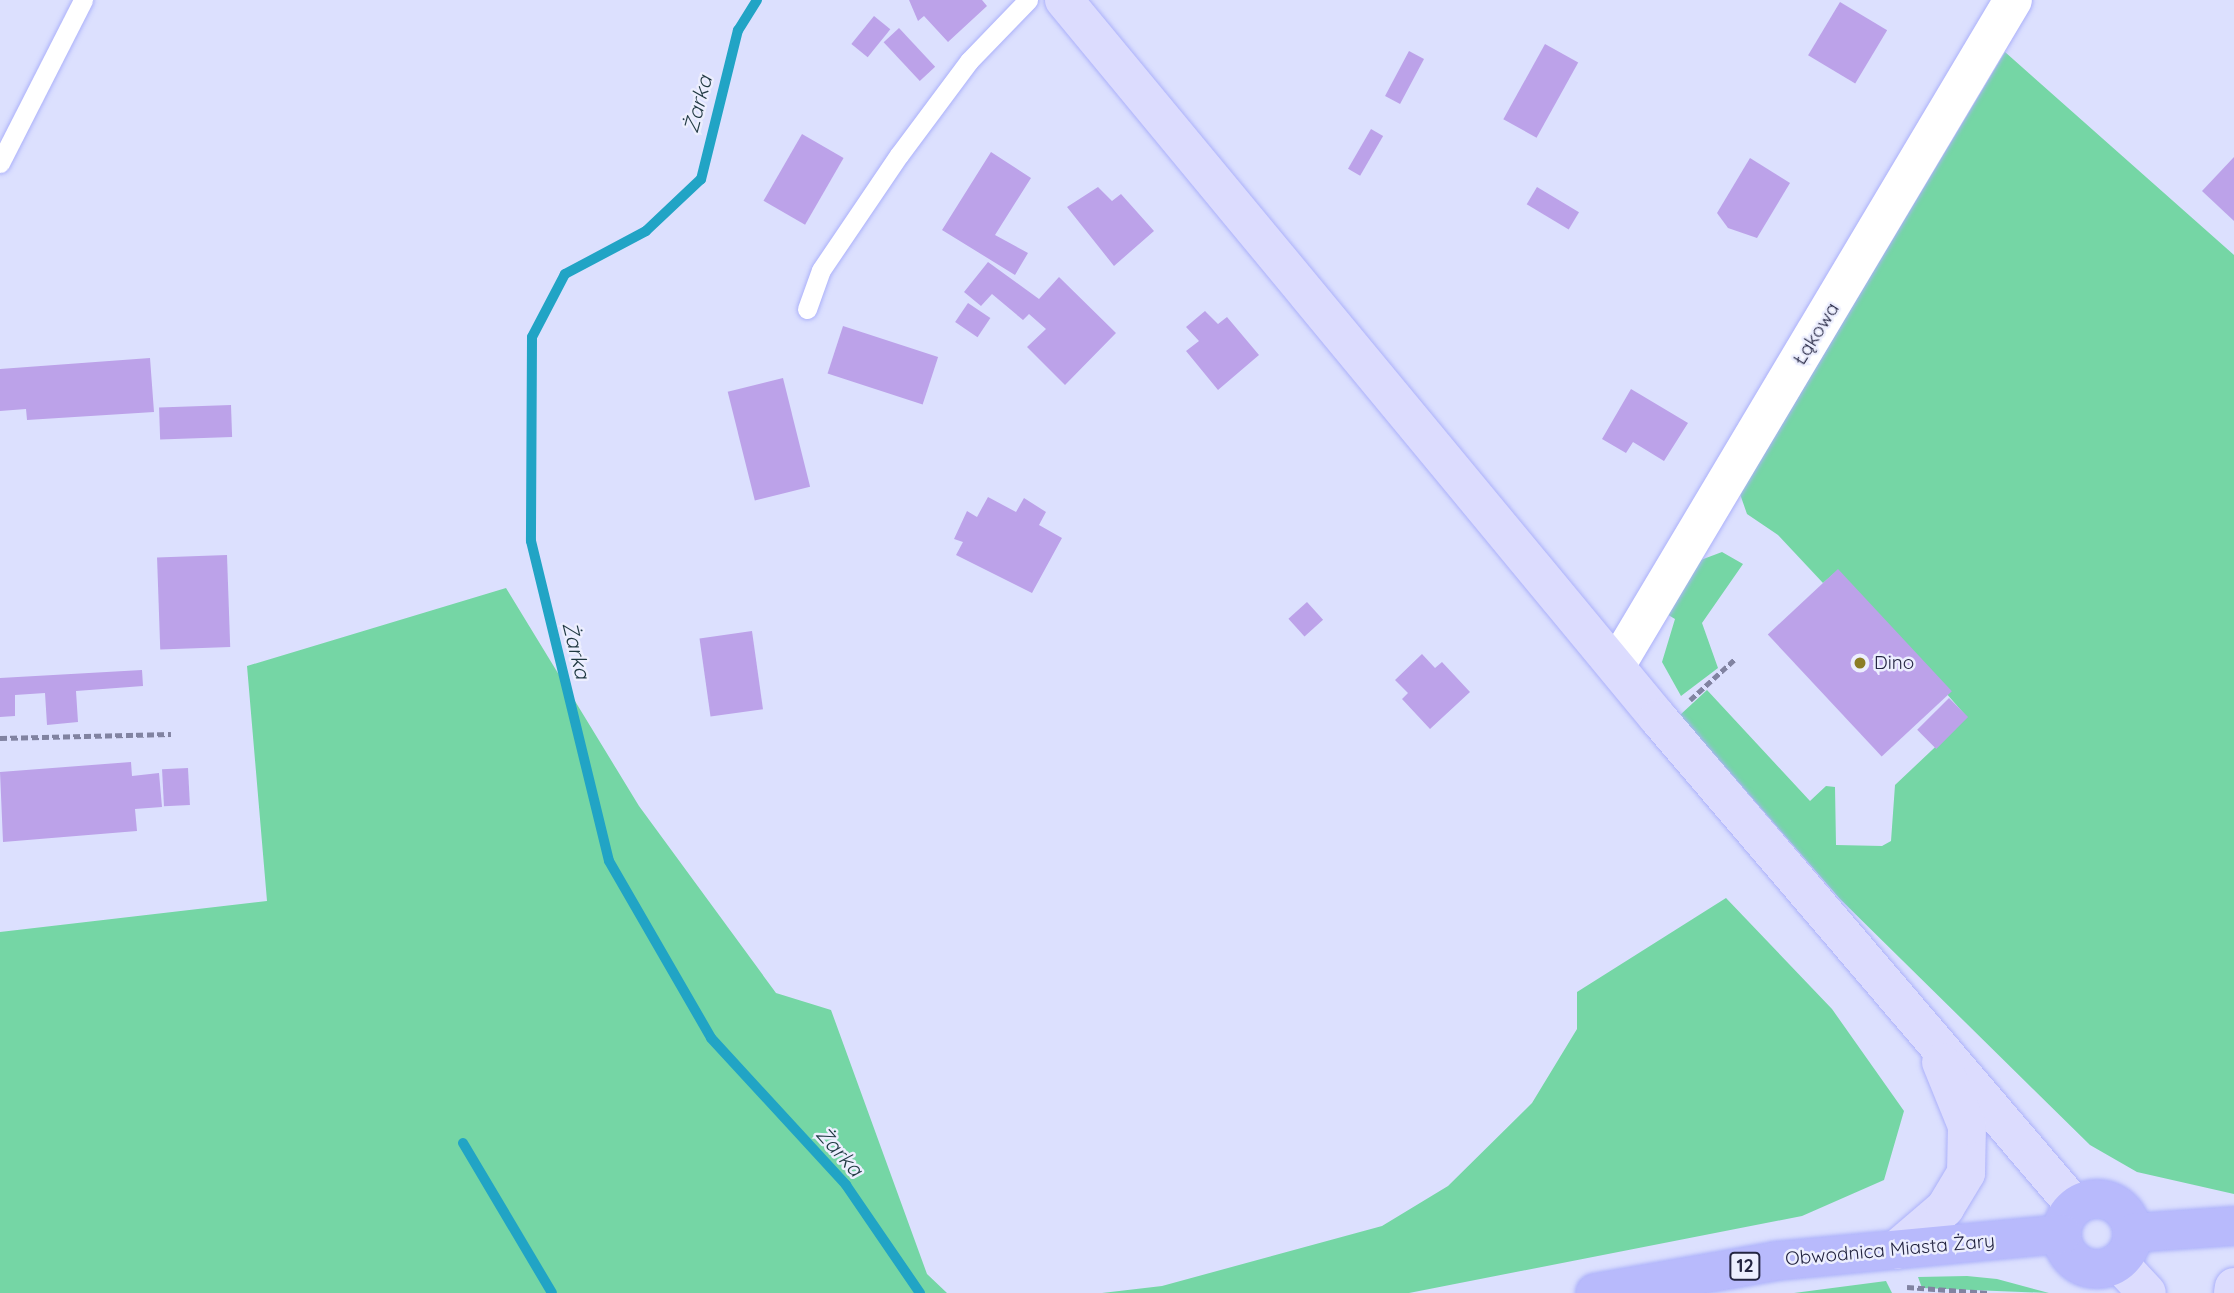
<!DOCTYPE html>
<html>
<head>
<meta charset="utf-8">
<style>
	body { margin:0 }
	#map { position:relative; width:2234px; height:1293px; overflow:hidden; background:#dce0fe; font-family:Quicksand,sans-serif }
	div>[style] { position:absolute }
	.green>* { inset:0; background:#75d6a5 }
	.stream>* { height:10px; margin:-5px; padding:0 5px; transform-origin:5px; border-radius:5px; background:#21a4c5 }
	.building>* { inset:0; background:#bca2e9; transform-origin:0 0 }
	.path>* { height:4.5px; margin-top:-2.25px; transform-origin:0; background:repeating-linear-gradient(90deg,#8183a1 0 7px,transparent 0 10.5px) }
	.roads { filter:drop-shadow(0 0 2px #acb1fa) drop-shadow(0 0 2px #acb1fa) }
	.lane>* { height:19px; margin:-9.5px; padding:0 9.5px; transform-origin:9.5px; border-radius:9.5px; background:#fff }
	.street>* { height:38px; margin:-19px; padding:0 19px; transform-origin:19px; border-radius:19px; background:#fff }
	.secondary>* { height:38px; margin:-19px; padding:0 19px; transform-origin:19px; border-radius:19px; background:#dcdcfe }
	.primary>* { height:38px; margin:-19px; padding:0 19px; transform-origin:19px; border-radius:19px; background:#b8bafc }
	.primary>.ring { margin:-19px; padding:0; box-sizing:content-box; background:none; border:38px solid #b8bafc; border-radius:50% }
	.dots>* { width:19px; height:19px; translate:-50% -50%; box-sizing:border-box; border:4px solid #eceefe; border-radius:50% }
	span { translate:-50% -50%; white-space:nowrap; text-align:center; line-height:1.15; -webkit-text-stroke:5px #eceefe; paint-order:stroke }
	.shield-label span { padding:2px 5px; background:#eceefe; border:2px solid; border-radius:5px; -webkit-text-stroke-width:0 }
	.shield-label { font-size:18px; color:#232441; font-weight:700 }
	.street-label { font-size:19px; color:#232441 }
	.poi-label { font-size:19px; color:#232441 }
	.left { translate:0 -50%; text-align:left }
	.water-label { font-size:21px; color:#1f3841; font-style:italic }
</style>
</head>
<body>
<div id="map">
	<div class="green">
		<div style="clip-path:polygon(2005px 52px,2234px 255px,2234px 1194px,2137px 1172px,2090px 1145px,1840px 899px,1680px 715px,1707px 690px,1810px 801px,1826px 786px,1835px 787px,1836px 845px,1882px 846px,1891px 841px,1895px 785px,1967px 717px,1838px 570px,1823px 583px,1778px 535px,1747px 514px,1740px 494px)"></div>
		<div style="clip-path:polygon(1722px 552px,1743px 564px,1702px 623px,1718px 668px,1681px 696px,1662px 662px,1675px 619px,1665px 613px,1698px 561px)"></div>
		<div style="clip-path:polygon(506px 588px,639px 806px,776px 993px,831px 1010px,927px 1274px,947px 1293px,0 1293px,0 932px,267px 901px,247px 666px)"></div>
		<div style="clip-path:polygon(1726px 898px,1832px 1009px,1904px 1111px,1884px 1180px,1802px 1216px,1409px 1293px,1102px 1293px,1162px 1286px,1382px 1226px,1448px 1186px,1532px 1103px,1577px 1029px,1577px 992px)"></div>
		<div style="clip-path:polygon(1967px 1276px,1997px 1279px,2049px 1293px,1922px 1288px,1918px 1277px)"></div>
		<div style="clip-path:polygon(1886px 1281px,1892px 1293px,1794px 1293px)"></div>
	</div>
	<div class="stream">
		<div style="left:757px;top:0;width:36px;rotate:122deg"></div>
		<div style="left:738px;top:30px;width:154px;rotate:103.9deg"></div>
		<div style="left:701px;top:179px;width:76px;rotate:136.6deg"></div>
		<div style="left:646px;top:231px;width:92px;rotate:152deg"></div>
		<div style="left:565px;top:274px;width:71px;rotate:117.6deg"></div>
		<div style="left:532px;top:337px;width:204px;rotate:90.3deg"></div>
		<div style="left:531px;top:541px;width:329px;rotate:76.3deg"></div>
		<div style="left:609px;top:861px;width:204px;rotate:60deg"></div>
		<div style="left:711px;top:1038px;width:200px;rotate:47.4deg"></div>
		<div style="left:846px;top:1185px;width:131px;rotate:55.6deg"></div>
		<div style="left:463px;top:1143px;width:174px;rotate:59.3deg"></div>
	</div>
	<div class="building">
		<div style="clip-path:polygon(909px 0,982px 0,987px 6px,948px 42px,924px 16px,918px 21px)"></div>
		<div style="left:1840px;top:2px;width:55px;height:62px;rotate:31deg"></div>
		<div style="left:874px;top:16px;width:21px;height:36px;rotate:39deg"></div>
		<div style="left:899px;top:28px;width:53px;height:21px;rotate:47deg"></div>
		<div style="left:1545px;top:44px;width:38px;height:86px;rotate:29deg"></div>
		<div style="left:1409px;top:51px;width:17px;height:51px;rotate:28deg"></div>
		<div style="left:1371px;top:129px;width:14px;height:46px;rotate:30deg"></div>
		<div style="left:802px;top:134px;width:48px;height:77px;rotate:30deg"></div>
		<div style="clip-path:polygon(991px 152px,1031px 178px,995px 235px,1028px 253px,1015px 275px,942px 230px)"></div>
		<div style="clip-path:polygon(2234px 157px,2234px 221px,2202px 191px)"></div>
		<div style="clip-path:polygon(1750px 158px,1790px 183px,1757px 238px,1728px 228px,1717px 213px)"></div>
		<div style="clip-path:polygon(1098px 187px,1112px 201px,1121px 194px,1154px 231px,1114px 266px,1067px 207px)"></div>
		<div style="left:1537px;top:187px;width:49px;height:20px;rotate:31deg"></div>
		<div style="clip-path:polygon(988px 262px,1039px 299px,1059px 277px,1116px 333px,1065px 385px,1027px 347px,1046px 329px,1029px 314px,1023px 320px,992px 294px,981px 306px,964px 292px)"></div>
		<div style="left:968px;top:303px;width:27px;height:23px;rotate:34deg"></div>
		<div style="clip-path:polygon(1205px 311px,1218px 324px,1227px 317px,1259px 355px,1218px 390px,1186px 351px,1199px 341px,1186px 327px)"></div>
		<div style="left:843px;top:326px;width:100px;height:50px;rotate:18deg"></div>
		<div style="clip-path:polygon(150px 358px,154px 412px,27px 420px,26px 409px,0 411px,0 369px)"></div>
		<div style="left:783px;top:378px;width:112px;height:57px;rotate:76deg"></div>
		<div style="clip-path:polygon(1631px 389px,1688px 423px,1664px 461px,1633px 442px,1626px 453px,1602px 439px)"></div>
		<div style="left:231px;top:405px;width:32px;height:72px;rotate:88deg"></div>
		<div style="clip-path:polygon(988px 497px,1016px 512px,1024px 498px,1046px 512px,1039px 525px,1062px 538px,1032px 593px,956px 555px,963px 542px,954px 539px,967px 511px,977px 517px)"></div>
		<div style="left:227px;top:555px;width:92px;height:70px;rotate:88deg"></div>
		<div style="left:1838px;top:569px;width:167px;height:96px;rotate:47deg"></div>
		<div style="left:1307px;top:602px;width:24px;height:25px;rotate:48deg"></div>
		<div style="left:752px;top:631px;width:79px;height:53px;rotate:82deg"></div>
		<div style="clip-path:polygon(1422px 654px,1435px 668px,1442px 662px,1470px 692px,1430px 729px,1402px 699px,1408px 693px,1395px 680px)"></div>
		<div style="clip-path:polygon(142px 670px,143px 686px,76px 691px,78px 722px,47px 725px,45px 693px,15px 695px,15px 716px,0 717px,0 678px)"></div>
		<div style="left:1949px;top:698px;width:27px;height:45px;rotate:45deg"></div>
		<div style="clip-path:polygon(131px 762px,132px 776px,159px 773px,162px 807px,135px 809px,137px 831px,3px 842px,0 772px)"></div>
		<div style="left:188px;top:768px;width:37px;height:26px;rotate:87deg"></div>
	</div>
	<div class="path">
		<div style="left:1690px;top:700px;width:62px;rotate:-42.4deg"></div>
		<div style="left:0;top:738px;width:171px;rotate:-1.3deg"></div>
		<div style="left:1907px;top:1287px;width:82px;rotate:4.2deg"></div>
	</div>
	<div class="roads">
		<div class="lane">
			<div style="left:0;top:163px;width:183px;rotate:-63deg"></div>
			<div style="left:807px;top:309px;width:41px;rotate:-70.3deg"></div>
			<div style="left:821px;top:270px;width:139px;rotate:-55.9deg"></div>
			<div style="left:899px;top:155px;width:117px;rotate:-53.3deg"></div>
			<div style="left:969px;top:61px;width:85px;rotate:-46deg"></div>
		</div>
		<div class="street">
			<div style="left:1616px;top:666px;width:775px;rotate:-59.2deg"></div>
		</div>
		<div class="secondary">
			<div style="left:1064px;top:0;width:932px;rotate:50.4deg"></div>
			<div style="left:1658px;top:718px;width:642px;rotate:49.49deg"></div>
			<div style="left:1896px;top:1250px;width:65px;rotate:-40.6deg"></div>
			<div style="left:1945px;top:1208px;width:41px;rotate:-59deg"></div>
			<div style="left:1966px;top:1173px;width:47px;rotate:-88.8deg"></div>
			<div style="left:1967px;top:1126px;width:69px;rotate:-112.1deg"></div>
			<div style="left:2118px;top:1262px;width:42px;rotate:46.9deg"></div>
			<div style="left:2233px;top:1293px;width:6px;rotate:-81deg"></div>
		</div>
		<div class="primary">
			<div class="ring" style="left:2062px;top:1199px;width:32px;height:32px"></div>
			<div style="left:2133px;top:1233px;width:101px;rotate:-4deg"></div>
			<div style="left:1595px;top:1293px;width:184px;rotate:-10deg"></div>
			<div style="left:1776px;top:1261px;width:287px;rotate:-5.4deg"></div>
		</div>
	</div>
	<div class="dots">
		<div style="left:1860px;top:663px;background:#8c7e25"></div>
	</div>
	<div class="shield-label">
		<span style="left:1745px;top:1266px">12</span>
	</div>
	<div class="street-label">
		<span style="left:1816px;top:334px;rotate:-58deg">Łąkowa</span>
		<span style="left:1890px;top:1250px;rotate:-5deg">Obwodnica Miasta Żary</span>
	</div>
	<div class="poi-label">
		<span class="left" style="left:1874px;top:663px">Dino</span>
	</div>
	<div class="water-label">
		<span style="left:697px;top:104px;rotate:-75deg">Żarka</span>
		<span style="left:577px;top:650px;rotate:76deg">Żarka</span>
		<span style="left:840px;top:1151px;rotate:48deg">Żarka</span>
	</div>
</div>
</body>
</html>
